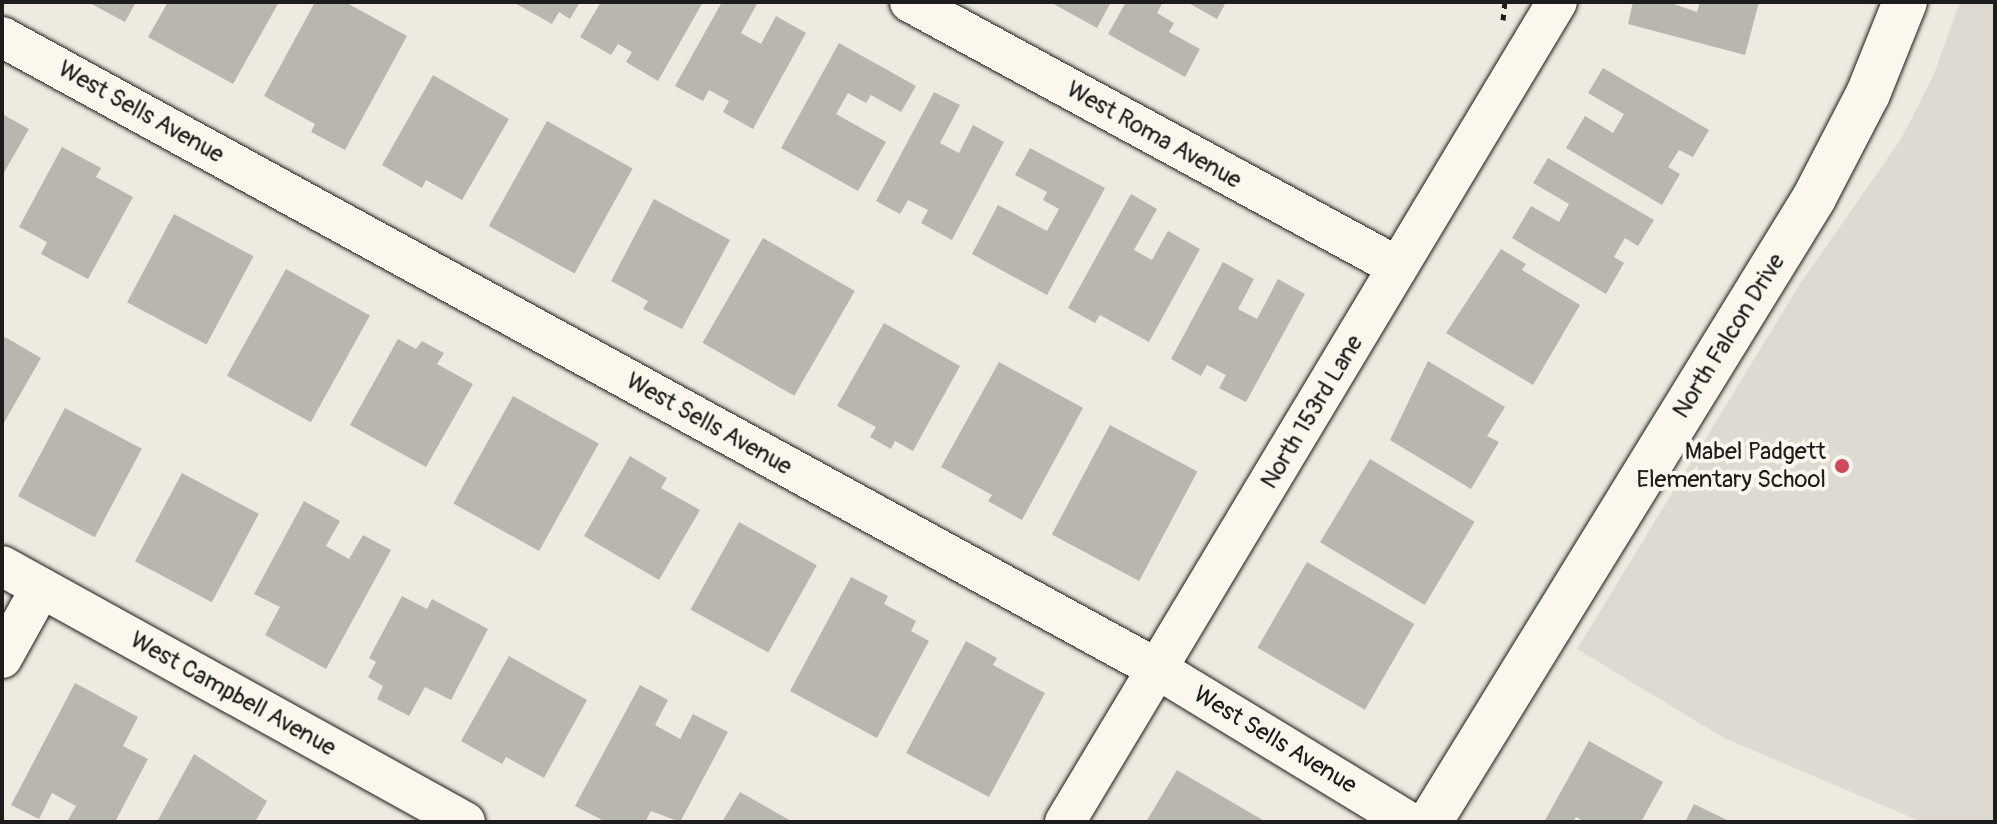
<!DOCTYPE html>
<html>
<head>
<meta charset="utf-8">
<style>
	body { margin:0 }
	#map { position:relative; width:1997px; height:824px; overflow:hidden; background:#eeeadf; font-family:Pangolin,sans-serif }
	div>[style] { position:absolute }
	.built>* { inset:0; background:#dedad1 }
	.building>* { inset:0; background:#b9b6af; transform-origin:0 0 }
	.path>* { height:5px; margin-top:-2.5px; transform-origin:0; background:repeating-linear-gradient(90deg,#1c1c1c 0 6px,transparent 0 12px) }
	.roads { filter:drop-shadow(0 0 2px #1c1c1c) drop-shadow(0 0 2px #1c1c1c) }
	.street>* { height:40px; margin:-20px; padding:0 20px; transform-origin:20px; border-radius:20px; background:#fbf7ec }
	.secondary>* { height:44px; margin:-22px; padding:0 22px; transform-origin:22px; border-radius:22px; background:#fbf7ec }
	.dots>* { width:22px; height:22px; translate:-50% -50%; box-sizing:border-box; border:4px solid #fbf7ec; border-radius:50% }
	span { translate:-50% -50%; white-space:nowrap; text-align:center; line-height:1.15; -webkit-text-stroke:8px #fbf7ec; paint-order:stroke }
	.street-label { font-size:24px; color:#1c1c1c }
	.poi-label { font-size:24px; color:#1c1c1c }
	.right { translate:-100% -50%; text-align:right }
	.frame { position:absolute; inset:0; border:4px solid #1c1c1c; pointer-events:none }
</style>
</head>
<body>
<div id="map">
	<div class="built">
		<div style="clip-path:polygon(1960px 2px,1995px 2px,1995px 822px,1922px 822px,1724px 738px,1577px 649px,1800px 284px,1901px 139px,1934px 74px)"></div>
	</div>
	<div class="building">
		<div style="clip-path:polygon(88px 2px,136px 2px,125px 22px)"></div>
		<div style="clip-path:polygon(168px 2px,279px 2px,233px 84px,148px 37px)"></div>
		<div style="clip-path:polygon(315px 2px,345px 2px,407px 36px,345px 150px,311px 132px,315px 124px,264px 96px)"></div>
		<div style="clip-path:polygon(513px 2px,580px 2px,570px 19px,559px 12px,552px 24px)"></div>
		<div style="clip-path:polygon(601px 2px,703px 2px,658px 81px,626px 62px,632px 52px,618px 44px,611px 55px,580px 37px)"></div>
		<div style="clip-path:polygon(722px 2px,758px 2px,741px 33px,761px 44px,776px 16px,806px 33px,753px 129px,723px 112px,729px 101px,709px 90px,703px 101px,675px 86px)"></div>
		<div style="clip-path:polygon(1050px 2px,1111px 2px,1097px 28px)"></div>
		<div style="clip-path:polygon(1126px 2px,1163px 2px,1157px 13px,1174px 23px,1169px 32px,1200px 49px,1185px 77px,1108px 34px)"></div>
		<div style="clip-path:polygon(1187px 2px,1226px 2px,1217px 19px)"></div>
		<div style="clip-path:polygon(1633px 2px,1668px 2px,1697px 12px,1700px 2px,1759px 2px,1745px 55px,1628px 24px)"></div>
		<div style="clip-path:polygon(839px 43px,916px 86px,901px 112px,871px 95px,866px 103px,848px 93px,836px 114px,886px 142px,858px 191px,781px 148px)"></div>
		<div style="clip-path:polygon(1603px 68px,1709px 130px,1693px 157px,1679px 150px,1668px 167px,1680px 174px,1662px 205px,1566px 148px,1585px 116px,1613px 133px,1624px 114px,1588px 93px)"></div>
		<div style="clip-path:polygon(433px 75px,509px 119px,462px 200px,426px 180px,422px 188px,382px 165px)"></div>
		<div style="clip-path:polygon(934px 92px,960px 105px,940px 143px,959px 153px,973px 125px,1004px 142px,952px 240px,921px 223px,928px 210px,908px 200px,900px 214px,876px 201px)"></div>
		<div style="clip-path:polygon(2px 114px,29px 129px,2px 176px)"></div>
		<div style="left:547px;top:121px;width:98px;height:120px;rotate:29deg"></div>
		<div style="clip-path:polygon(62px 147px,101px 168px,96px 177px,133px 197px,88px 279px,41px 254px,47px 242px,19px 227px)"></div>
		<div style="clip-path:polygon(1030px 148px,1105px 188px,1047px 295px,972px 254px,998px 205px,1047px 231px,1059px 209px,1043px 200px,1047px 192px,1015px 175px)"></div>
		<div style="clip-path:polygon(1548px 158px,1654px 220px,1638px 246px,1625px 238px,1614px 257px,1624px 263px,1606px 294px,1512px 238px,1531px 206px,1559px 222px,1569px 204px,1533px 183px)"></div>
		<div style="clip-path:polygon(1131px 194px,1157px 209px,1134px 250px,1152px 260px,1168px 231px,1200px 249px,1149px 342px,1100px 315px,1095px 323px,1068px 308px)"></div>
		<div style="clip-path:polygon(654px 199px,730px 240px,682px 329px,643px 309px,648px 301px,611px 281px)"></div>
		<div style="left:174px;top:214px;width:90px;height:100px;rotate:28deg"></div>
		<div style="left:763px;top:238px;width:106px;height:121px;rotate:30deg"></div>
		<div style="clip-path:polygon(1501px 249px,1526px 264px,1522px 270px,1580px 305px,1533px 385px,1446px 333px)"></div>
		<div style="clip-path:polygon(1223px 262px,1254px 279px,1238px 309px,1257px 319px,1278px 279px,1305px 294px,1246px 402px,1219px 388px,1226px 375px,1207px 365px,1201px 376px,1171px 359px)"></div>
		<div style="left:286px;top:269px;width:96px;height:122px;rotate:29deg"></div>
		<div style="clip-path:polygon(884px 323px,960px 366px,913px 451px,895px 441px,891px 449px,870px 437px,876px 427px,837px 406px)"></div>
		<div style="clip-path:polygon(5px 337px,41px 358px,2px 426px,2px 342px)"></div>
		<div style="clip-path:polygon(398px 339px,416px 349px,422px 341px,444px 353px,437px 364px,473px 384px,426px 467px,350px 425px)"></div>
		<div style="clip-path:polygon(1428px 361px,1505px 407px,1487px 436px,1499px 442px,1471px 489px,1390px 440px)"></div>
		<div style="clip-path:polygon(999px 362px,1083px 408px,1022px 520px,988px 501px,992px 495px,941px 467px)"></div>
		<div style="left:513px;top:396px;width:98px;height:123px;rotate:29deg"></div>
		<div style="left:65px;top:408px;width:87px;height:100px;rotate:28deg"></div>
		<div style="left:1110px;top:425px;width:99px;height:124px;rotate:28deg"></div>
		<div style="clip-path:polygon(630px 456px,667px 478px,661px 488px,700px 510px,659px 580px,584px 536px)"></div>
		<div style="left:1370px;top:459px;width:122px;height:97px;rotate:31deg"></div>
		<div style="left:182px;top:473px;width:87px;height:100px;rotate:28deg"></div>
		<div style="clip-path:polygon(304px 501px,340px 521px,326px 546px,349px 559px,363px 535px,391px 550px,326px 669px,265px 635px,280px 607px,254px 594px)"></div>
		<div style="left:739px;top:522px;width:89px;height:100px;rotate:29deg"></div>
		<div style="left:1307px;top:562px;width:124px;height:99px;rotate:30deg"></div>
		<div style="clip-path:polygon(851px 577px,888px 596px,884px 604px,916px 621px,911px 631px,929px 641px,877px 738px,790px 691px)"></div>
		<div style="clip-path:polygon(402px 596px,427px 609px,432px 599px,488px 629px,451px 700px,425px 687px,409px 716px,377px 699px,383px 686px,368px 677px,376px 662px,369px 658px)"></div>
		<div style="clip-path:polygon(966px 641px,997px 658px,993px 665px,1045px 693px,989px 797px,906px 753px)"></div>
		<div style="clip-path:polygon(509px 656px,587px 700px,544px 778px,506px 757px,502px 764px,461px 741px)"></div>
		<div style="clip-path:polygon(75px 683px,138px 717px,123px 746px,148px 759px,115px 822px,67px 822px,76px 806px,52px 793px,39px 819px,11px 805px)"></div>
		<div style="clip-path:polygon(640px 685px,668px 700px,655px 725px,680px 739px,693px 714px,728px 732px,680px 822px,651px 811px,645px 822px,606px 822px,575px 806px)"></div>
		<div style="clip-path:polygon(1589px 741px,1663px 782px,1641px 822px,1585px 822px,1576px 817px,1573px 822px,1544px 822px)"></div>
		<div style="clip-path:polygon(194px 754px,267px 801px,255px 822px,157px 822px)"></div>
		<div style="clip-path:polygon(1177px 770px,1266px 822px,1146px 822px)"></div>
		<div style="clip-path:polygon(740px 792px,793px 822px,722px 822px)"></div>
		<div style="clip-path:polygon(1694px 804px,1731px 822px,1685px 822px)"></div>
	</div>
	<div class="path">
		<div style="left:1503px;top:20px;width:18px;rotate:-84deg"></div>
	</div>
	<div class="roads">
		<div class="street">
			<div style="left:910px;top:2px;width:555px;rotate:28.5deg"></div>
			<div style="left:2px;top:37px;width:1319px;rotate:28.68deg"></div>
			<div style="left:1159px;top:670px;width:293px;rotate:31.3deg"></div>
			<div style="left:2px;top:566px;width:529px;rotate:28.94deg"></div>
			<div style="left:2px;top:658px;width:80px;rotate:-60.9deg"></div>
			<div style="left:1065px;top:822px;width:956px;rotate:-59.04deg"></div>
		</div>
		<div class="secondary">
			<div style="left:1430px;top:822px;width:733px;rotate:-58.39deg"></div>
			<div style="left:1814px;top:198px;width:117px;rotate:-62.6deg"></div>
			<div style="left:1868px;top:94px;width:99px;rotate:-68.1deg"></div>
		</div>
	</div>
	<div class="dots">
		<div style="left:1842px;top:466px;background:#d1495b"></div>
	</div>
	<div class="street-label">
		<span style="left:141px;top:112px;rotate:29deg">West Sells Avenue</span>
		<span style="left:1154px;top:135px;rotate:29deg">West Roma Avenue</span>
		<span style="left:1729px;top:336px;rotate:-58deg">North Falcon Drive</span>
		<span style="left:1312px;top:412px;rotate:-59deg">North 153rd Lane</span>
		<span style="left:709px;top:424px;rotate:29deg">West Sells Avenue</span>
		<span style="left:233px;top:694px;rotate:29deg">West Campbell Avenue</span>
		<span style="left:1275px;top:740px;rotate:31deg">West Sells Avenue</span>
	</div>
	<div class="poi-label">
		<span class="right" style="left:1826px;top:466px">Mabel Padgett<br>Elementary School</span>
	</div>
	<div class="frame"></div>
</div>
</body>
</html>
